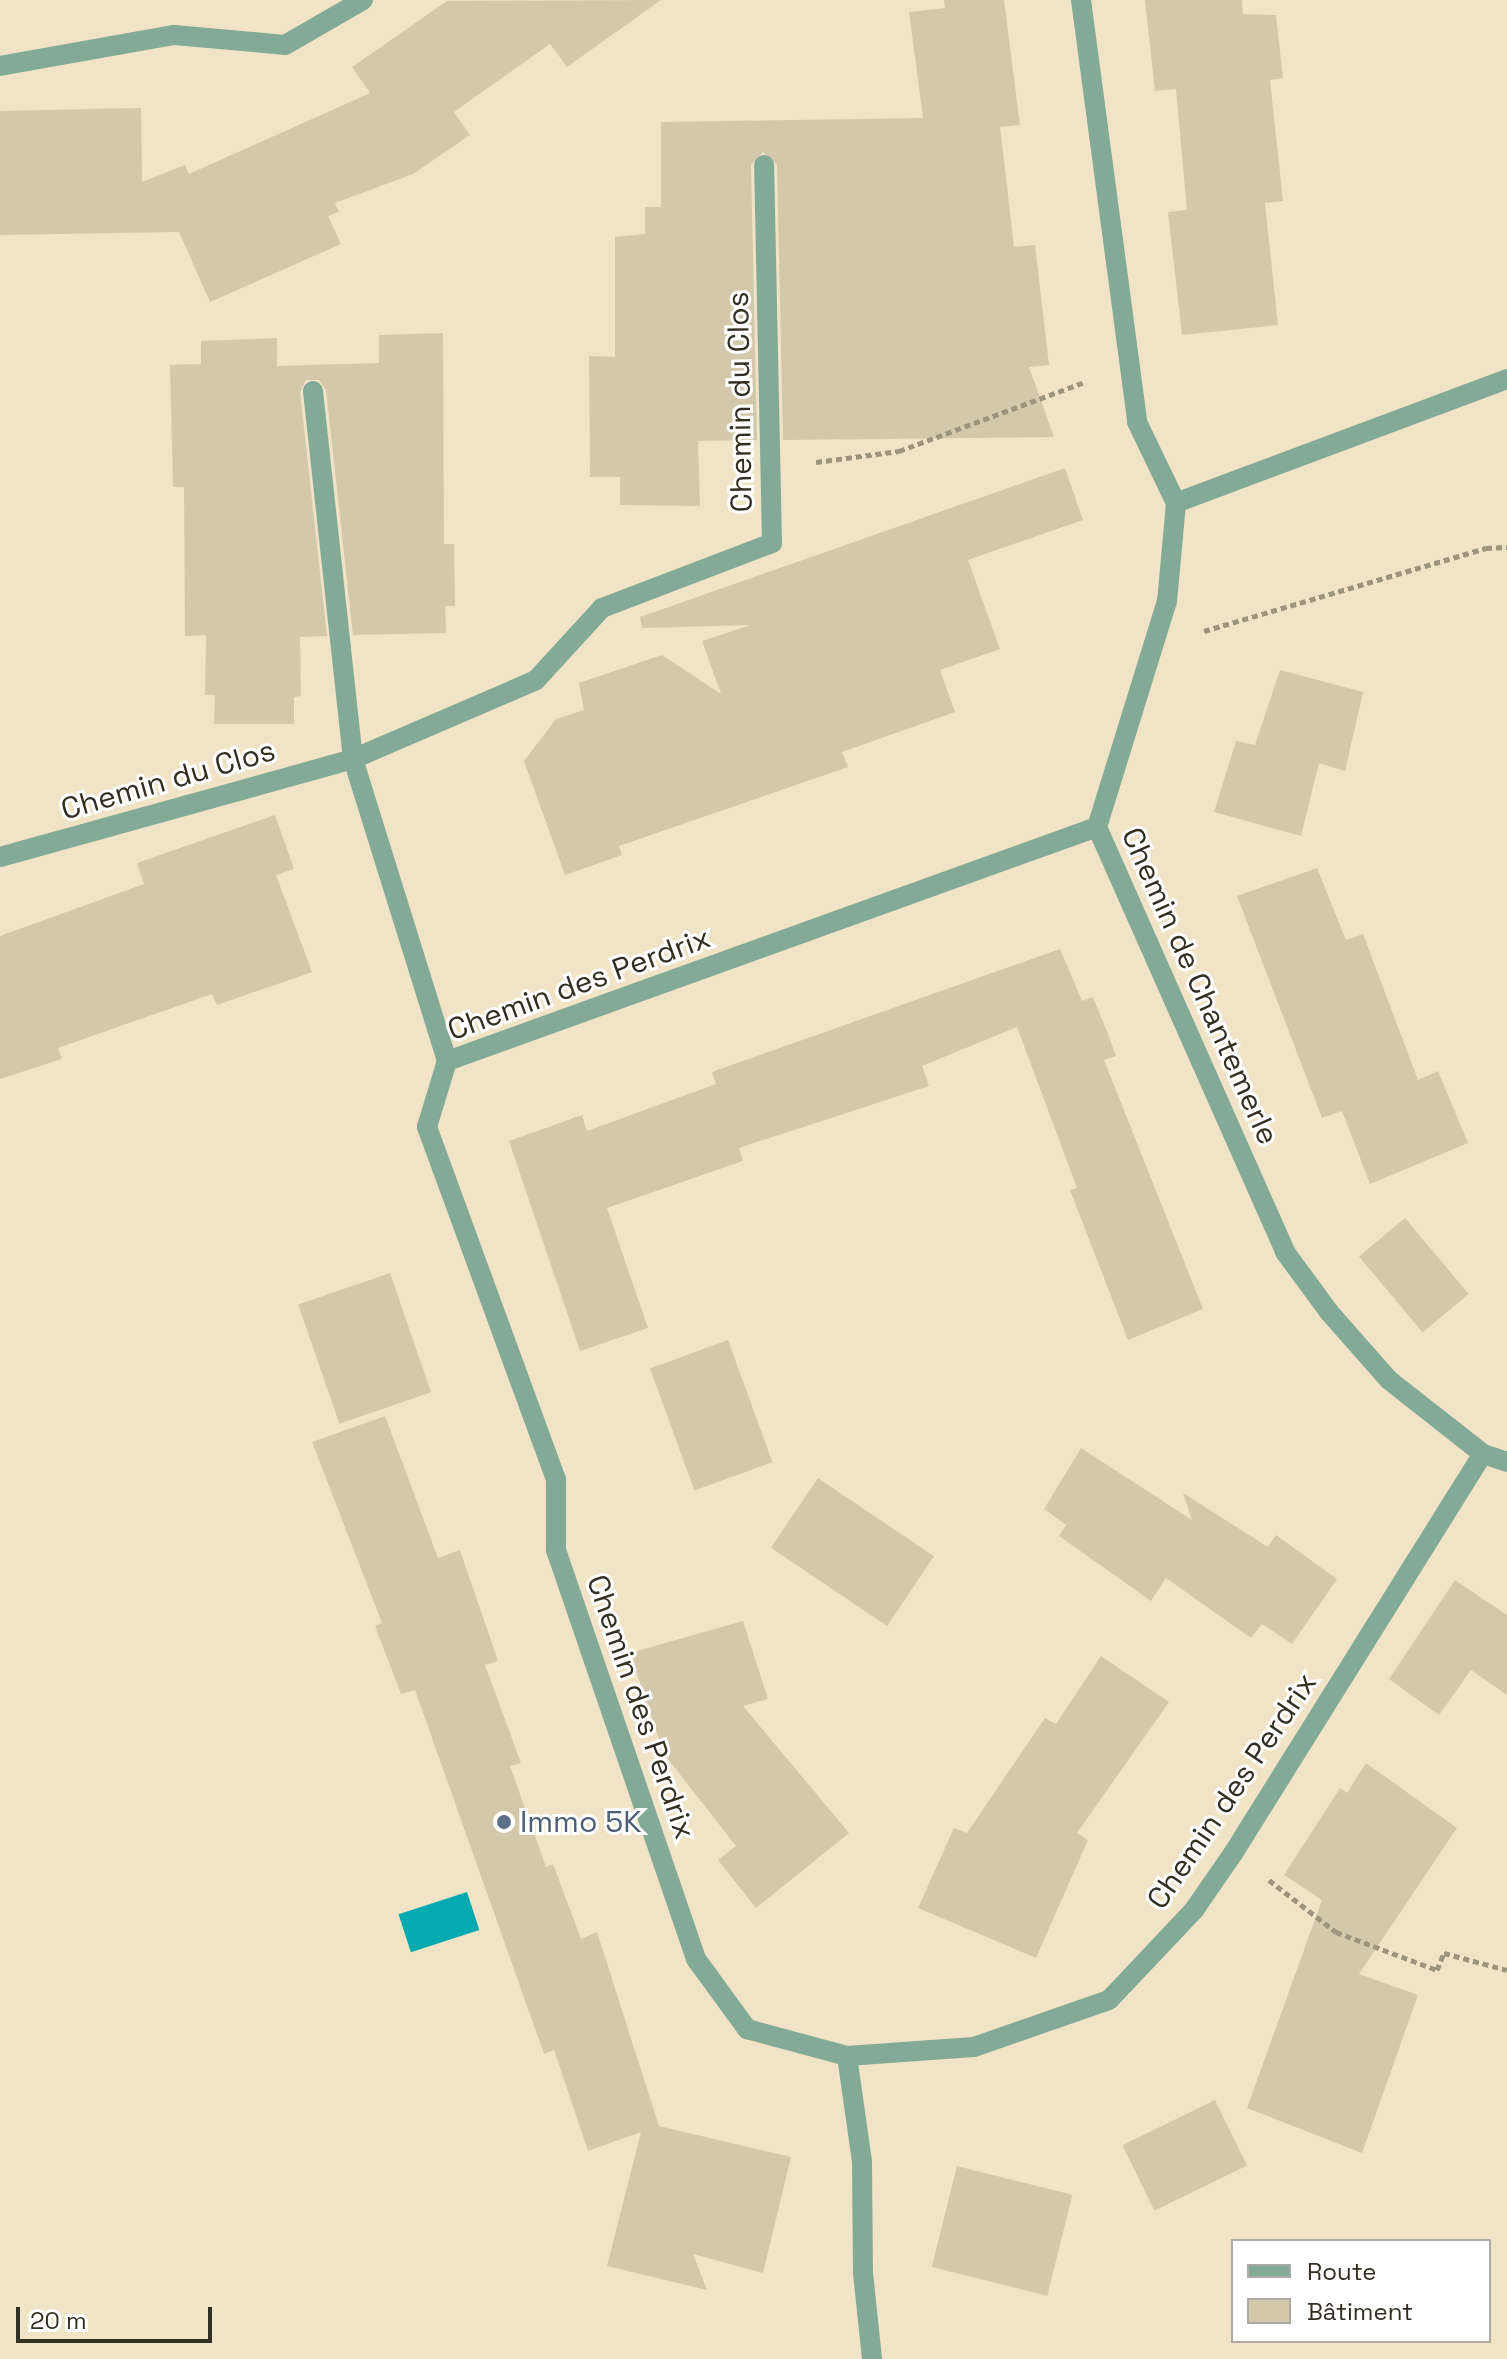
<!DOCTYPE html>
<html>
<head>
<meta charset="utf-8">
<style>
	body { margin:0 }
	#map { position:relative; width:1507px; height:2359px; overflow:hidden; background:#f1e4c6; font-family:"Space Grotesk",sans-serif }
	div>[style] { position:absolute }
	.water>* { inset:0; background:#04aaaf; transform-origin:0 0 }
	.building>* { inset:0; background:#d4c8ab; transform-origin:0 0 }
	.path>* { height:5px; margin-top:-2.5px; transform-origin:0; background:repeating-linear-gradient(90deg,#9d947e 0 6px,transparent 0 10px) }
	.minor>* { height:20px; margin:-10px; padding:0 10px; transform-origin:10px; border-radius:10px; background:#83aa96 }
	.dots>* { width:22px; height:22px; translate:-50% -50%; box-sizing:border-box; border:4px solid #fff; border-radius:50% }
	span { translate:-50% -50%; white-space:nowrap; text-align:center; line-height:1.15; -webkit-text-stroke:6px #fff; paint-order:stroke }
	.street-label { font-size:30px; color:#332e22 }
	.service-label { font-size:30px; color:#4e5e75 }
	.left { translate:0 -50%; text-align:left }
	.legend { position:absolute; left:1231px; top:2239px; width:260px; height:104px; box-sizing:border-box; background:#fff; border:2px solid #adaba7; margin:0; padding:10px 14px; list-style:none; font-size:24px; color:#332e22 }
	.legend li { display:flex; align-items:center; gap:16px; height:40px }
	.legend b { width:40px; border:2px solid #adaba7 }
	.scale { position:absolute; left:16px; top:2307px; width:196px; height:36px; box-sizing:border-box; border:4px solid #332e22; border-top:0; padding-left:10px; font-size:24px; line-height:28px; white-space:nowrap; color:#332e22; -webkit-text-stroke:6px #fff; paint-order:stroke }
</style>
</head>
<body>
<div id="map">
	<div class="water">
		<div style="left:467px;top:1892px;width:40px;height:72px;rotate:72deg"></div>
	</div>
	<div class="building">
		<div style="clip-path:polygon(661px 0,567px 67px,550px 44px,454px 112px,470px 135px,413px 174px,335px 203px,339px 212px,328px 216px,341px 244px,210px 302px,179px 232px,0 235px,0 111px,141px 108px,142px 182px,185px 165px,189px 174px,370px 93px,352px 67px,447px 1px)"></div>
		<div style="clip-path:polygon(944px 0,1004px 0,1020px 125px,1000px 127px,1007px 186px,1014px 247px,1035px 245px,1049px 365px,1029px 367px,1054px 437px,783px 440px,777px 165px,763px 152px,751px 165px,757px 440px,698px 441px,700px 506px,620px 505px,620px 477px,590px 477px,589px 356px,615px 357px,615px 237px,645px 234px,645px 207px,661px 207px,661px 122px,923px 118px,909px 12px,945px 8px)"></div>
		<div style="clip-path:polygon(1145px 0,1242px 0,1243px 14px,1276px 15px,1283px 78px,1270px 80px,1283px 201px,1265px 203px,1278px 325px,1182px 335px,1168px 212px,1187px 210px,1176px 89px,1155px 91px)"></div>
		<div style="clip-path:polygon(443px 333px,444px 544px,454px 544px,455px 606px,445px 606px,446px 633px,353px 635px,326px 390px,319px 380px,306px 380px,300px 392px,327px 636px,300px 637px,301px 696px,294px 697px,294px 724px,214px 724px,215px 695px,205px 695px,206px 635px,185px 636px,184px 487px,173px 487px,170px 365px,201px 364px,201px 341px,277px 338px,277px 366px,379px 363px,379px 335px)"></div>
		<div style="clip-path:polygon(1065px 468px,1083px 520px,968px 560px,1000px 649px,940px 670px,955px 712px,842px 752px,848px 767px,619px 846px,622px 855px,565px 875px,524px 761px,556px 719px,584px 710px,579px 683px,662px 655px,721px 694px,702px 641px,750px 625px,642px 628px,640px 617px)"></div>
		<div style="clip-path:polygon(1280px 670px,1363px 692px,1345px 771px,1319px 763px,1301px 836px,1214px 812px,1236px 741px,1255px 745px)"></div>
		<div style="clip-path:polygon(275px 815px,294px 869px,276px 875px,312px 972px,217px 1005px,212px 994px,58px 1048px,62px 1059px,0 1079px,0 936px,144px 884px,137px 863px)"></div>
		<div style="clip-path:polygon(1317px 868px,1346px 940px,1363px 934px,1418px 1080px,1438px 1071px,1468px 1143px,1370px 1184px,1342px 1111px,1322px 1118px,1237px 896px)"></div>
		<div style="clip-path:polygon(1060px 949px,1082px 1001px,1093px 997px,1106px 1029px,1116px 1056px,1104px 1060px,1203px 1309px,1128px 1340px,1070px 1190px,1077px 1188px,1017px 1027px,922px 1066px,929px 1086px,739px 1148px,743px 1161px,607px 1208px,648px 1328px,580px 1351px,509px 1141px,582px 1115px,587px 1131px,716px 1084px,712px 1072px)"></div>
		<div style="left:1405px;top:1218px;width:99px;height:60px;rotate:50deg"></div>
		<div style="left:390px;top:1273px;width:126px;height:97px;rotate:71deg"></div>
		<div style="left:728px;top:1340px;width:130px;height:83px;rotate:70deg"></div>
		<div style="clip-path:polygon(385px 1416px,438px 1558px,460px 1550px,498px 1661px,485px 1665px,521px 1763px,510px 1766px,546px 1867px,553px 1864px,581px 1939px,597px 1932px,659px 2126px,791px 2157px,763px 2273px,693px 2254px,707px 2290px,607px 2266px,641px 2132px,588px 2151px,554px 2050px,544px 2054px,415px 1690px,401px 1694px,375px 1626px,382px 1623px,312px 1442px)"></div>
		<div style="clip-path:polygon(1081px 1448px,1192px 1520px,1183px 1493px,1268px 1547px,1276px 1535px,1337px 1579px,1292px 1644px,1262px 1624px,1251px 1638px,1166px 1578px,1151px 1601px,1059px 1536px,1066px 1525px,1044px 1509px)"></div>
		<div style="left:818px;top:1478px;width:140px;height:84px;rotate:34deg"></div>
		<div style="clip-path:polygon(1455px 1580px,1507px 1615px,1507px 1695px,1471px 1670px,1439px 1715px,1389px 1679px)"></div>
		<div style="clip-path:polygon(743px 1621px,768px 1699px,743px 1706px,849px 1833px,756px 1908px,718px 1860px,736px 1846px,664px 1754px,630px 1653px)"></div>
		<div style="clip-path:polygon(1101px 1656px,1169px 1702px,1077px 1833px,1088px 1840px,1036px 1958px,918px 1908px,954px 1828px,967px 1833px,1045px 1718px,1056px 1724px)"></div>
		<div style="clip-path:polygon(1366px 1763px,1457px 1828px,1359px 1974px,1418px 1995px,1362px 2153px,1247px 2108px,1322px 1900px,1284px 1875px,1340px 1788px,1347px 1793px)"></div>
		<div style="left:1215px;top:2100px;width:73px;height:103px;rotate:64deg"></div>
		<div style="left:957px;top:2166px;width:119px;height:104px;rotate:14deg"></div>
	</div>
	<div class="path">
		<div style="left:816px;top:462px;width:84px;rotate:-7.5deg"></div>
		<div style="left:899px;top:451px;width:198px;rotate:-20.4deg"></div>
		<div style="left:1204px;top:631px;width:294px;rotate:-16.4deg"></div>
		<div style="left:1486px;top:548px;width:21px;rotate:-3deg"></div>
		<div style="left:1269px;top:1880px;width:85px;rotate:37.8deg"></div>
		<div style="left:1336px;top:1932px;width:108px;rotate:20.6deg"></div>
		<div style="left:1437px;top:1970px;width:18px;rotate:-68deg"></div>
		<div style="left:1444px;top:1953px;width:65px;rotate:15.1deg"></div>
	</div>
	<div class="minor">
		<div style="left:1081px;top:0;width:426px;rotate:82.4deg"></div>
		<div style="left:1137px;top:422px;width:90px;rotate:64.3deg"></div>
		<div style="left:0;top:66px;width:177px;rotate:-10.1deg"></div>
		<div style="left:174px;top:35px;width:111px;rotate:5.1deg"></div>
		<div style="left:285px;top:45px;width:90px;rotate:-30deg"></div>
		<div style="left:1507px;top:379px;width:353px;rotate:159.5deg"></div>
		<div style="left:1176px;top:503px;width:98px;rotate:95.2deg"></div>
		<div style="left:1167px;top:601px;width:237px;rotate:107.2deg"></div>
		<div style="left:1097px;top:827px;width:465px;rotate:66.1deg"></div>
		<div style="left:1285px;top:1252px;width:74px;rotate:53.7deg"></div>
		<div style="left:1329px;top:1312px;width:91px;rotate:48.6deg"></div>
		<div style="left:1389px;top:1380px;width:120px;rotate:38.2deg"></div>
		<div style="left:1483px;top:1454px;width:25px;rotate:18deg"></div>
		<div style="left:313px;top:391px;width:370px;rotate:83.8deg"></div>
		<div style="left:353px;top:759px;width:316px;rotate:72.7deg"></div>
		<div style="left:1097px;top:827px;width:691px;rotate:160.2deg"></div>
		<div style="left:447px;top:1061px;width:69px;rotate:106.9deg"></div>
		<div style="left:427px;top:1127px;width:375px;rotate:69.9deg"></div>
		<div style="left:556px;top:1479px;width:71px;rotate:90deg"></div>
		<div style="left:556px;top:1550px;width:432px;rotate:71.1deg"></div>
		<div style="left:696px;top:1959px;width:87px;rotate:53.9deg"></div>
		<div style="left:747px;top:2029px;width:104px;rotate:15.1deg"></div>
		<div style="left:847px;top:2056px;width:127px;rotate:-4.1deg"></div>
		<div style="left:974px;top:2047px;width:143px;rotate:-19.2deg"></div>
		<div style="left:1109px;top:2000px;width:124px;rotate:-46.6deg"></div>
		<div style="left:1194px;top:1910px;width:70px;rotate:-55.4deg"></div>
		<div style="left:1234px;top:1852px;width:469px;rotate:-58deg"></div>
		<div style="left:0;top:857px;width:366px;rotate:-15.5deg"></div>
		<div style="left:353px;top:759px;width:199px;rotate:-23.3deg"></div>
		<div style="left:536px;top:680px;width:98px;rotate:-47.5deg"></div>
		<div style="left:602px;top:608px;width:182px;rotate:-20.9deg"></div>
		<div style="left:772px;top:543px;width:378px;rotate:-91.2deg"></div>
		<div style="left:847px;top:2056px;width:106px;rotate:81.9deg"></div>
		<div style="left:862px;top:2161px;width:112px;rotate:89.5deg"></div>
		<div style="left:863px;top:2273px;width:86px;rotate:84deg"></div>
	</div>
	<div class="dots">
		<div style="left:504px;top:1822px;background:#5c6f8a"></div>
	</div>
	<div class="street-label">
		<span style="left:740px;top:402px;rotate:-91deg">Chemin du Clos</span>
		<span style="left:168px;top:780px;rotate:-16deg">Chemin du Clos</span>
		<span style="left:579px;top:984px;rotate:-20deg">Chemin des Perdrix</span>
		<span style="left:1200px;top:986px;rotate:66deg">Chemin de Chantemerle</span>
		<span style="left:641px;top:1707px;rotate:71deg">Chemin des Perdrix</span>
		<span style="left:1232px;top:1791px;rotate:-56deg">Chemin des Perdrix</span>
	</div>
	<div class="service-label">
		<span class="left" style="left:520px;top:1822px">Immo 5K</span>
	</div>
	<ul class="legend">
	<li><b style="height:10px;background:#83aa96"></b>Route</li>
	<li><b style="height:22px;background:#d4c8ab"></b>Bâtiment</li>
	</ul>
	<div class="scale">20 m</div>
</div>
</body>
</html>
